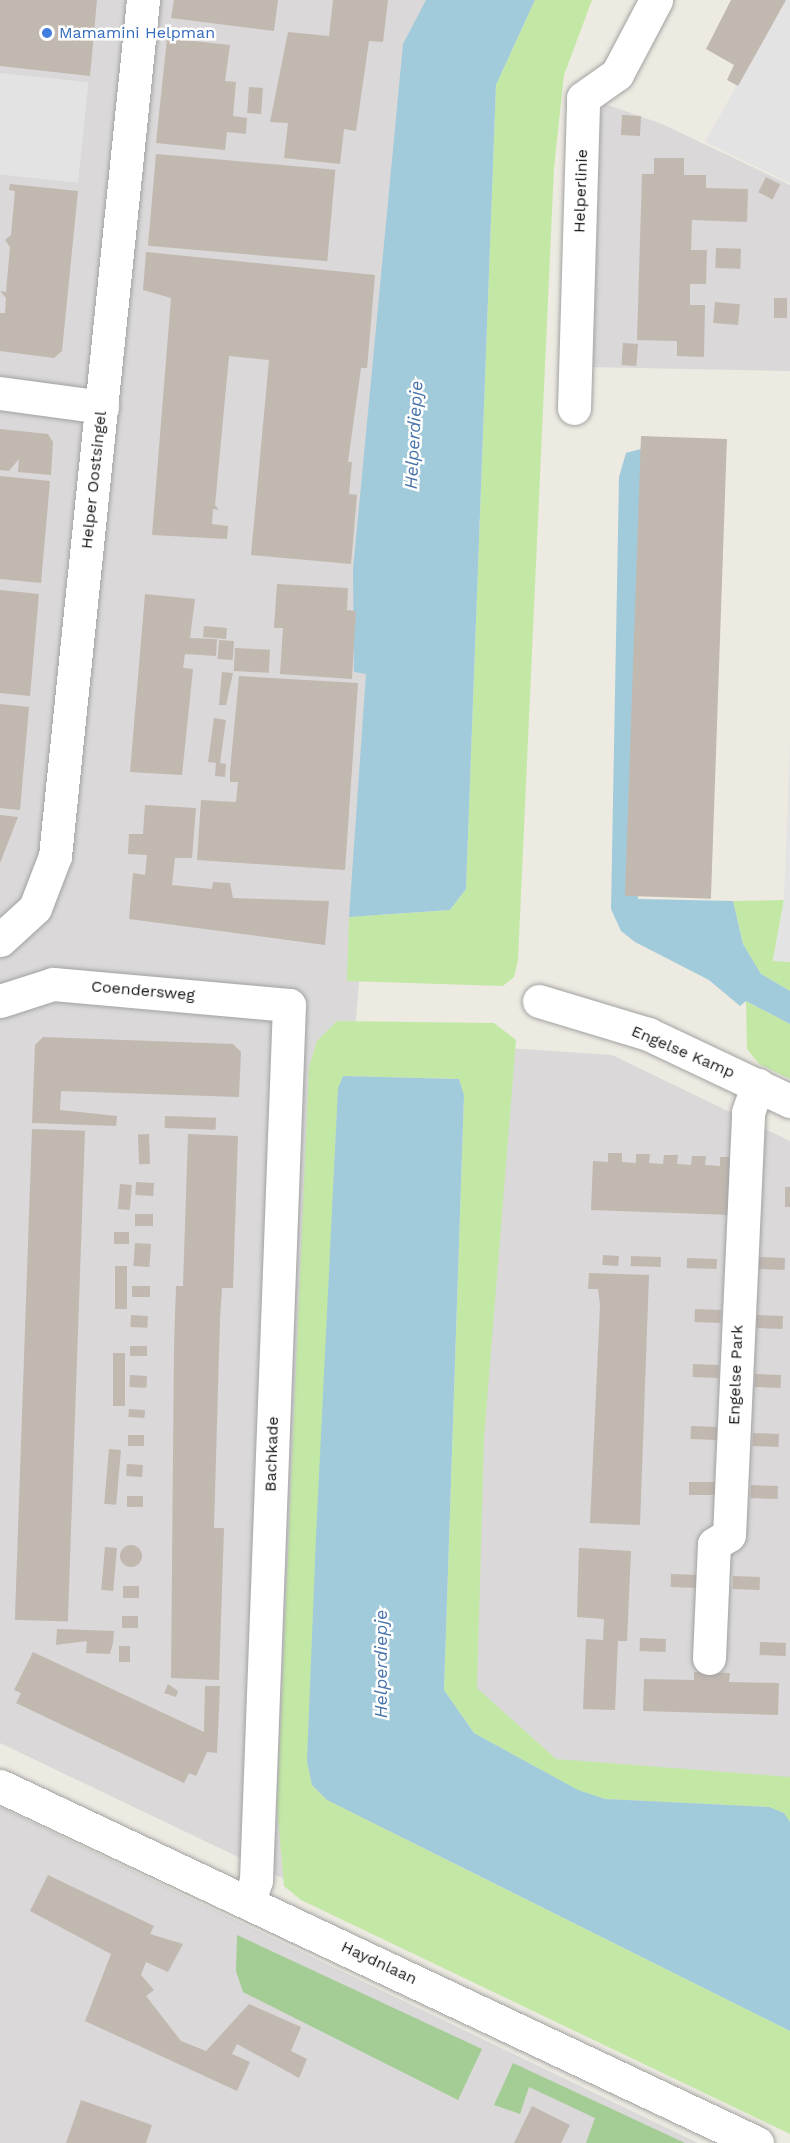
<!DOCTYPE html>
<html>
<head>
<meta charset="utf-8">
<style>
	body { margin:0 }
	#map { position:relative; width:790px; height:2143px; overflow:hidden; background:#edeae1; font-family:"Work Sans",sans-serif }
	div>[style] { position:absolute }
	.residential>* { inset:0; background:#dad8d8 }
	.grass>* { inset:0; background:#c3e8a6 }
	.forest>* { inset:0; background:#a3cd95 }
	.parking>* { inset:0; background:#e3e3e3; transform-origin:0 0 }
	.water>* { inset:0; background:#a1cbdb }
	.building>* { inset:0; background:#c1b8b0; transform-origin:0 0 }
	.round { border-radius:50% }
	.roads { filter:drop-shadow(0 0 2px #a2a2a2) drop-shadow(0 0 2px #a2a2a2) }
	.street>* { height:33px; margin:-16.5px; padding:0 16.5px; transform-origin:16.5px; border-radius:16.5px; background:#fff }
	.dots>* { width:16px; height:16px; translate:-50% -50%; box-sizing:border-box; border:3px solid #fff; border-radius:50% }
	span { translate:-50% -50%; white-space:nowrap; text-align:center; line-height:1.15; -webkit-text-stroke:5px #fff; paint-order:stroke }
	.shop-label { font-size:16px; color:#366cbe }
	.left { translate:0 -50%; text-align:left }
	.street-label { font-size:16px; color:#1b1b1b }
	.water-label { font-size:18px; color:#4974aa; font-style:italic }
</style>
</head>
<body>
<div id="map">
	<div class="residential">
		<div style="clip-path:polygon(0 0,441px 0,349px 1103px,324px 1898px,0 1743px)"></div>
		<div style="clip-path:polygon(605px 104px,662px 124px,790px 185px,790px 371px,588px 367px,597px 122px)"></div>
		<div style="clip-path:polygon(493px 1047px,612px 1055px,790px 1141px,790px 1913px,459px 1701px)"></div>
		<div style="clip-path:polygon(0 1807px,329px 1965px,698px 2143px,0 2143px)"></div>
	</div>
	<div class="grass">
		<div style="clip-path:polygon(535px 0,592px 0,564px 75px,554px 168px,518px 960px,514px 977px,503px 986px,347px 981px,349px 917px,450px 910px,466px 889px,496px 85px)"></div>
		<div style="clip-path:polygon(784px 900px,773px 960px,790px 962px,790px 991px,761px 974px,743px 944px,733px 901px)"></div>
		<div style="clip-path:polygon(746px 1001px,790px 1024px,790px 1079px,759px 1064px,747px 1049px)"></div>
		<div style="clip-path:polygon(337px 1021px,494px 1023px,516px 1040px,484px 1439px,477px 1688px,556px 1759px,790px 1777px,790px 1822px,769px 1807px,605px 1799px,577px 1790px,474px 1733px,444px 1690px,464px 1096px,459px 1079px,343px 1076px,338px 1088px,307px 1761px,312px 1785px,327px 1800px,790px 2031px,790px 2134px,301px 1900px,284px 1886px,277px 1806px,309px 1067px,317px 1041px)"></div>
	</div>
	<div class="forest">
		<div style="clip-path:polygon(237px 1935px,482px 2049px,458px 2100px,243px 1992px,236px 1971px)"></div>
		<div style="clip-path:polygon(513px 2063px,685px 2143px,586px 2143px,595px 2118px,529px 2087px,520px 2114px,494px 2105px)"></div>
	</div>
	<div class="parking">
		<div style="clip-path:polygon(785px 0,790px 0,790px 183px,705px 142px)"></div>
		<div style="left:0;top:73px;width:89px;height:101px;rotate:6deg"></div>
		<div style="clip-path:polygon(790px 743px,790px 962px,773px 961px,784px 900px)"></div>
	</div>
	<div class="water">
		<div style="clip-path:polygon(426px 0,535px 0,496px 85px,466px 889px,450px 910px,349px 917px,366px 674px,354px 672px,353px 570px,403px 44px)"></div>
		<div style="clip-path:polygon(651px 446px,638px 899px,733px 901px,743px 944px,761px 974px,790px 991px,790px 1024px,746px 1001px,740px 1006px,709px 980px,635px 942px,621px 931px,611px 909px,619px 477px,626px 453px)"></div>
		<div style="clip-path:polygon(343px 1076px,459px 1079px,464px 1095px,444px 1690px,474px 1733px,578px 1790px,605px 1799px,769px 1807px,784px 1813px,790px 1822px,790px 2031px,327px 1800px,312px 1785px,307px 1761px,316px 1536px,338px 1088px)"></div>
	</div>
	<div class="building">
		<div style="clip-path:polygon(0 0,97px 0,90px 76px,0 66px)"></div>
		<div style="clip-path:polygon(174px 0,278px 0,274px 31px,171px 18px)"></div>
		<div style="clip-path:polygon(333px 0,388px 0,383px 42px,369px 41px,356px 131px,344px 129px,340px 164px,284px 158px,288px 123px,270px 122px,288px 32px,329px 36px)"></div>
		<div style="clip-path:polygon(731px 0,786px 0,738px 86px,727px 80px,734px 65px,706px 49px)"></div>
		<div style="clip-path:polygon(167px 38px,230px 45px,225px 81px,236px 82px,233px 116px,247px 118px,246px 134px,227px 132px,225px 150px,156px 143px)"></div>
		<div style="left:249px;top:87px;width:14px;height:26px;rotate:4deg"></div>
		<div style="left:622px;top:115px;width:19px;height:20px;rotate:3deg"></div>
		<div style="left:156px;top:154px;width:180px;height:92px;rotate:5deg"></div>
		<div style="clip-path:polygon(654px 158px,684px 158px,684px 175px,706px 175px,706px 188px,748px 189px,747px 222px,692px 220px,691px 250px,707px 250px,706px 284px,690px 284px,690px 305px,705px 305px,704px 357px,677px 356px,677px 341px,637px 340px,642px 174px,654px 174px)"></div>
		<div style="left:766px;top:177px;width:16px;height:17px;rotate:27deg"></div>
		<div style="clip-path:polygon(10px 184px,78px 191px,62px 351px,54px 358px,0 351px,0 313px,5px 313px,6px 298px,0 291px,6px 292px,10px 247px,5px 240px,11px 235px,15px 191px,9px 190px)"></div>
		<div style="left:716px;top:248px;width:25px;height:20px;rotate:2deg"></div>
		<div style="clip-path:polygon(146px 252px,375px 275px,367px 368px,361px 368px,348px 462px,352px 462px,349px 494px,357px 495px,351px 564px,251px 555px,269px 360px,229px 356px,215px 505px,219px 510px,213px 509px,212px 524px,228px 526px,227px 539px,152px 535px,171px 298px,143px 290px)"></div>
		<div style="left:774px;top:298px;width:13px;height:20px"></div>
		<div style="left:715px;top:302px;width:25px;height:21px;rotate:5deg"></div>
		<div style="left:623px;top:343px;width:15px;height:22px;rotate:4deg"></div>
		<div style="clip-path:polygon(0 429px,48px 434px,53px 442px,51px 475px,18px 472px,19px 459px,9px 471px,0 470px)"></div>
		<div style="left:641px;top:436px;width:86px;height:460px;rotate:2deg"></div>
		<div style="clip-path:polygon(0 476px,50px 481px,41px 583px,0 579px)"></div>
		<div style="clip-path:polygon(277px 584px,348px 588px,347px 610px,356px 611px,352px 679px,280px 674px,283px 628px,274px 628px)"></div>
		<div style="clip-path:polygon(0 590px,39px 594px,30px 696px,0 693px)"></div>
		<div style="clip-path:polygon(145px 594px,195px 599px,190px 638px,217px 639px,216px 656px,185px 654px,183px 668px,193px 669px,182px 775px,130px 772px)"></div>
		<div style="left:204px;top:626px;width:23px;height:11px;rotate:5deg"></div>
		<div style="left:219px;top:640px;width:15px;height:19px;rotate:4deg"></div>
		<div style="left:235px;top:648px;width:35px;height:23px;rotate:3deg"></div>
		<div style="clip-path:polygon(222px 672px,233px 673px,226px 705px,219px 705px)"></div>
		<div style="clip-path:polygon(239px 676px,358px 683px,345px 870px,197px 860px,201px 800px,236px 802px,238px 782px,230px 782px,230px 771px)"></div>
		<div style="clip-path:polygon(0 704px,29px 707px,20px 810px,0 808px)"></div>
		<div style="clip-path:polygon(214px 718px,226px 720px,220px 763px,226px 764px,225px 777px,215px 776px,216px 763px,208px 762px)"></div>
		<div style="clip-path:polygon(145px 805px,196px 808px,192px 858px,175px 858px,172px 885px,212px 889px,213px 882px,230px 883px,233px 898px,329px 901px,325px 945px,129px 919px,133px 873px,145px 875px,147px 855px,128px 854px,129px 834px,143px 834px)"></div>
		<div style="clip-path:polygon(0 815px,18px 817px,0 863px)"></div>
		<div style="clip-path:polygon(43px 1037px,233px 1044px,241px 1052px,239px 1097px,61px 1091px,60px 1110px,117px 1116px,116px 1126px,32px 1123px,35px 1045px)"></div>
		<div style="left:165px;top:1116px;width:51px;height:12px;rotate:2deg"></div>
		<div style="left:32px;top:1129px;width:53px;height:491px;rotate:2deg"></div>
		<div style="left:149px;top:1134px;width:30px;height:11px;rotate:88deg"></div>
		<div style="clip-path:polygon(188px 1134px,238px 1136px,233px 1288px,222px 1288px,220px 1319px,214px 1528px,224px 1528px,219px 1680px,171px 1678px,174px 1346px,176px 1286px,183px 1286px)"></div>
		<div style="clip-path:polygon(608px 1153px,622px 1153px,622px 1162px,636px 1163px,636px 1154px,650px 1154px,649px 1163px,663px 1164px,664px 1155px,678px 1155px,677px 1164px,691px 1165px,692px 1156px,706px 1156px,705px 1165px,720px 1166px,720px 1157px,734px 1157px,732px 1215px,591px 1210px,593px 1161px,608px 1162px)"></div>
		<div style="left:136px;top:1182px;width:18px;height:13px;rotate:3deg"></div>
		<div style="left:120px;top:1184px;width:12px;height:25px;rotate:5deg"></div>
		<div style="left:785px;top:1187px;width:5px;height:20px"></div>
		<div style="left:135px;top:1214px;width:18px;height:12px"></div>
		<div style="left:114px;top:1232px;width:15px;height:12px"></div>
		<div style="left:135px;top:1243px;width:16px;height:23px;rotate:4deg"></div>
		<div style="left:603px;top:1255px;width:16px;height:10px;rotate:4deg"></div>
		<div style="left:631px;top:1256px;width:30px;height:10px;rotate:2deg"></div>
		<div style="left:759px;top:1257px;width:26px;height:12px;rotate:2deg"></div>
		<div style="left:687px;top:1258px;width:30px;height:10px;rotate:2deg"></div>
		<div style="left:115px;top:1266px;width:12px;height:43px"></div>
		<div style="clip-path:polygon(589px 1273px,649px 1275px,640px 1525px,590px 1523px,600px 1305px,598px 1289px,588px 1289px)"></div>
		<div style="left:132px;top:1286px;width:18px;height:11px"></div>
		<div style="left:695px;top:1309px;width:26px;height:13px;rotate:2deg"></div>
		<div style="left:131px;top:1315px;width:17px;height:12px;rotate:3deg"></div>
		<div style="left:757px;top:1315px;width:26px;height:13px;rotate:2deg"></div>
		<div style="left:130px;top:1346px;width:17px;height:10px"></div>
		<div style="left:113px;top:1353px;width:12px;height:53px"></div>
		<div style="left:693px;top:1364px;width:26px;height:13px;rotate:2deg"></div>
		<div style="left:755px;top:1374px;width:26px;height:13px;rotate:2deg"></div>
		<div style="left:130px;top:1375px;width:17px;height:12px;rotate:3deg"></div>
		<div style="left:129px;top:1409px;width:16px;height:8px;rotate:4deg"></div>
		<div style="left:691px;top:1426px;width:26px;height:13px;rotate:2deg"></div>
		<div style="left:753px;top:1433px;width:26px;height:13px;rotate:2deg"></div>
		<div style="left:128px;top:1435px;width:16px;height:11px"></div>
		<div style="left:109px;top:1449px;width:12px;height:55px;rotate:5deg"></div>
		<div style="left:127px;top:1464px;width:16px;height:12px;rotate:4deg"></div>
		<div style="left:689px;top:1482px;width:26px;height:13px"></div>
		<div style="left:751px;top:1485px;width:27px;height:13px;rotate:2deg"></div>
		<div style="left:127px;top:1496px;width:16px;height:11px"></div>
		<div class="round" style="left:120px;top:1545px;width:22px;height:22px"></div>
		<div style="left:105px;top:1547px;width:12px;height:43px;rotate:5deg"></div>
		<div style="clip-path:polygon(579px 1548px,631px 1551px,627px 1641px,618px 1641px,615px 1710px,583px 1709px,586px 1639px,603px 1640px,604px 1619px,577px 1617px)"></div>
		<div style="left:671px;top:1574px;width:27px;height:13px;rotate:2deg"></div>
		<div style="left:733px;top:1576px;width:27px;height:13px;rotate:2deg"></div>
		<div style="left:123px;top:1586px;width:16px;height:12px"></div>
		<div style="left:122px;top:1616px;width:16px;height:12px"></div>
		<div style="clip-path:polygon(57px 1629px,114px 1631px,113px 1643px,110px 1654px,86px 1653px,87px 1641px,56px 1645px)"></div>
		<div style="left:640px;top:1638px;width:26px;height:13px;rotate:2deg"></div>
		<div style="left:760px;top:1642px;width:26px;height:13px;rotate:2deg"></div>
		<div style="left:119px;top:1646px;width:11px;height:16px"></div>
		<div style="clip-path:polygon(33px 1652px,204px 1732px,205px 1686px,220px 1686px,217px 1753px,207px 1752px,196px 1776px,189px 1773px,184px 1783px,16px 1703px,21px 1693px,14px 1690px)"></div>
		<div style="clip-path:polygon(694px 1672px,730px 1673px,729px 1682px,779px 1683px,778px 1715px,643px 1711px,644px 1679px,694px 1680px)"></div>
		<div style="clip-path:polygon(168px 1684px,178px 1691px,176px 1697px,164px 1693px)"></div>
		<div style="clip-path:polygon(48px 1875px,154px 1926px,150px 1934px,183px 1944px,168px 1972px,146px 1962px,141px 1975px,154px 1990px,146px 1996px,181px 2041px,206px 2051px,249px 2004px,301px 2027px,291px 2051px,307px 2059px,299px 2078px,237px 2044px,232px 2054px,250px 2062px,237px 2091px,85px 2021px,111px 1954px,30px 1911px)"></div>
		<div style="clip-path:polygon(81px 2100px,152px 2125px,146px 2143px,66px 2143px)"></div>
		<div style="clip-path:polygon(532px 2106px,570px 2125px,561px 2143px,514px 2143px)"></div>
	</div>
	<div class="roads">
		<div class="street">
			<div style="left:0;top:393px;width:103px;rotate:7.8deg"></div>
			<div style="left:574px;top:408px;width:310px;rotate:-88.3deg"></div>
			<div style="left:583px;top:98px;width:42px;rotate:-35.2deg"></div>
			<div style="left:617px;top:74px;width:84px;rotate:-62.2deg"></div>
			<div style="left:0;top:940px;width:47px;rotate:-42.4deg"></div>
			<div style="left:35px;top:908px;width:56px;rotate:-69deg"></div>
			<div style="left:55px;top:856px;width:861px;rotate:-84.13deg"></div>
			<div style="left:0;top:1001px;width:56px;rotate:-17.8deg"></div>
			<div style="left:53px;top:984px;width:237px;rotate:5.1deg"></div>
			<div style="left:289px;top:1005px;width:876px;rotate:92.16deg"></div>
			<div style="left:256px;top:1880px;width:22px;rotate:108deg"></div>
			<div style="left:539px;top:1001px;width:114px;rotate:16.8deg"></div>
			<div style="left:648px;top:1034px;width:157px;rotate:25.3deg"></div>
			<div style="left:709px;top:1658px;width:114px;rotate:-87.5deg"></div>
			<div style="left:714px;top:1544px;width:17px;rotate:-31deg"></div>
			<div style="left:729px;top:1535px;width:423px;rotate:-87.4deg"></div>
			<div style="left:748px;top:1112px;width:29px;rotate:-70deg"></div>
			<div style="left:0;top:1786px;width:837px;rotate:25.25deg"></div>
		</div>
	</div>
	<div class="dots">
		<div style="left:47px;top:33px;background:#3f7fe0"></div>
	</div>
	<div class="shop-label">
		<span class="left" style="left:59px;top:33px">Mamamini Helpman</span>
	</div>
	<div class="street-label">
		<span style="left:581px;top:191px;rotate:-88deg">Helperlinie</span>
		<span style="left:94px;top:480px;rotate:-84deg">Helper Oostsingel</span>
		<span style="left:143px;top:991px;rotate:5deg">Coendersweg</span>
		<span style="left:683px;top:1052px;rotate:23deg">Engelse Kamp</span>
		<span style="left:736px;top:1375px;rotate:-88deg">Engelse Park</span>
		<span style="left:272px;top:1454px;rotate:-88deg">Bachkade</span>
		<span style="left:379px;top:1963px;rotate:25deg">Haydnlaan</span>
	</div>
	<div class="water-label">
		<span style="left:414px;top:435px;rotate:-87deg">Helperdiepje</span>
		<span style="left:381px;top:1664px;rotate:-90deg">Helperdiepje</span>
	</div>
</div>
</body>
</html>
